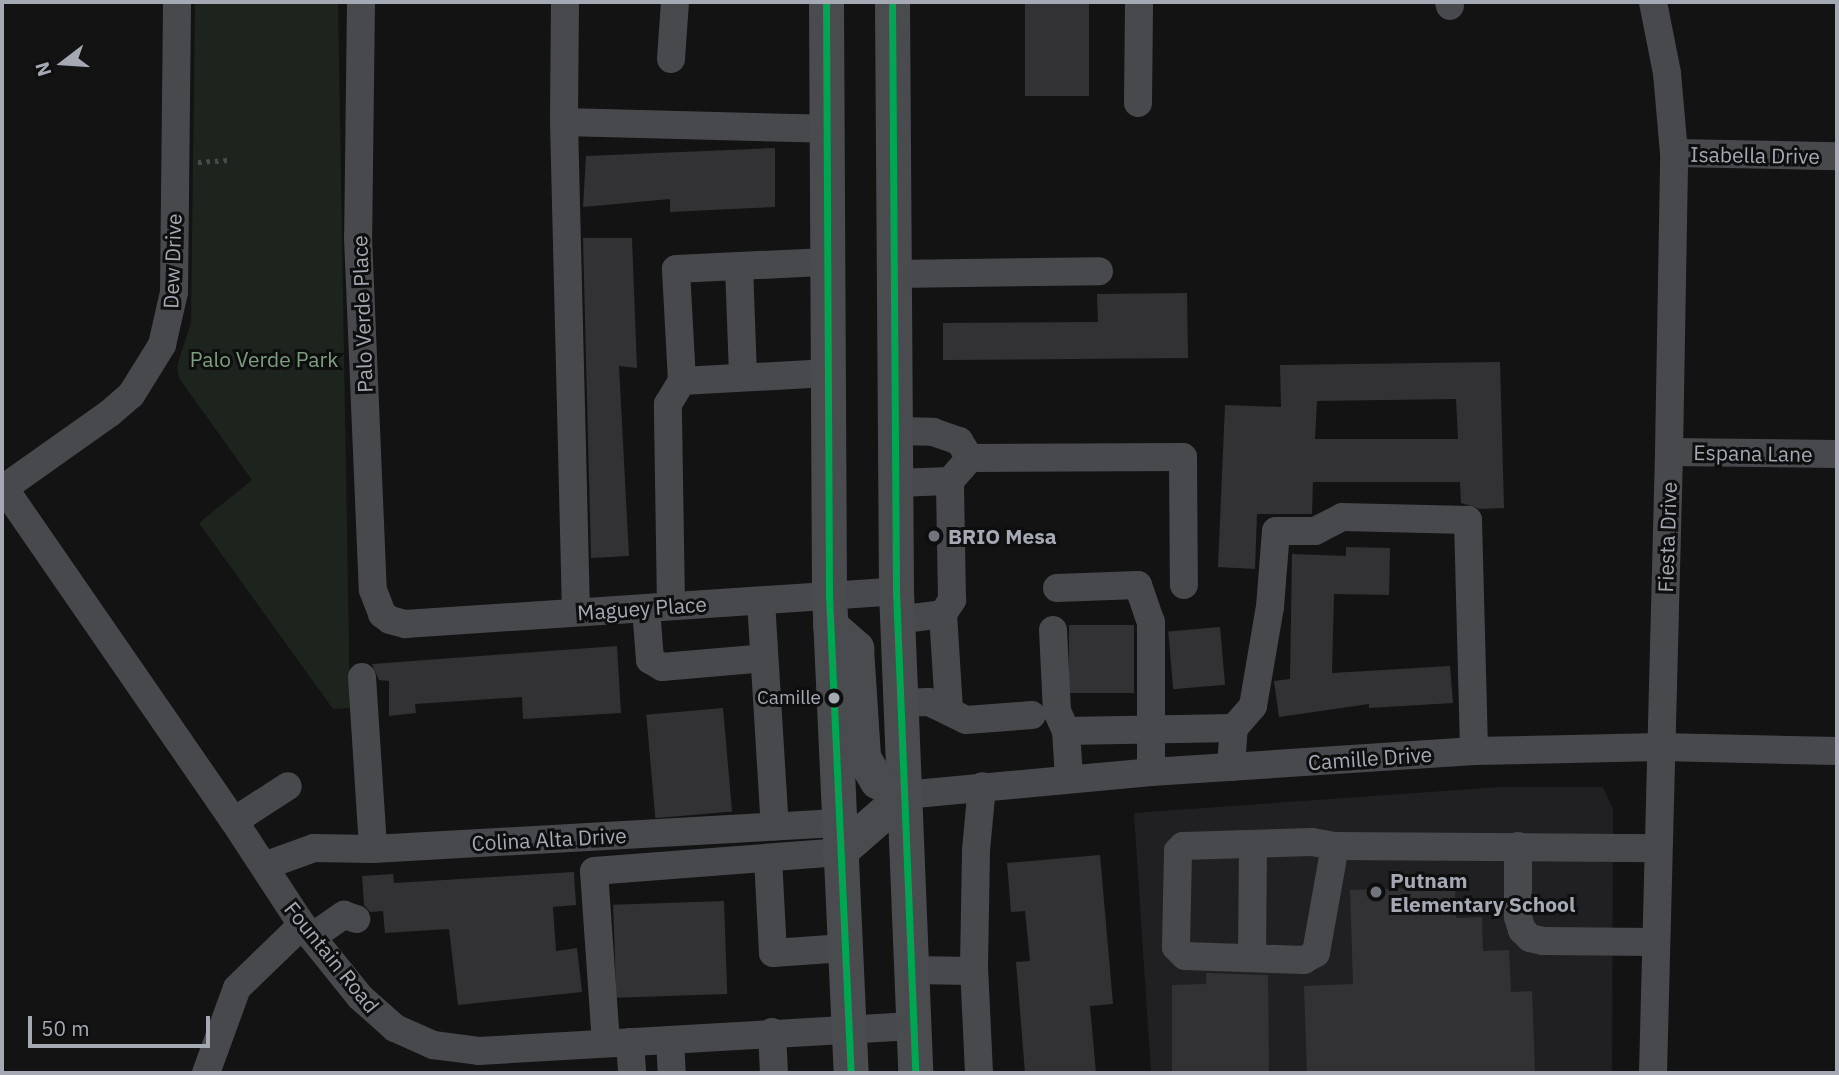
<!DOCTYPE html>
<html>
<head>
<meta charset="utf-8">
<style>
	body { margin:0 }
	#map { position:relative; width:1839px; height:1075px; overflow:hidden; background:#131314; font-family:"IBM Plex Sans",sans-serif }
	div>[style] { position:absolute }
	.built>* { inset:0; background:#202022 }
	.green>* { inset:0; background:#1d241e }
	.building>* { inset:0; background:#323234; transform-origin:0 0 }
	.path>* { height:4.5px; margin-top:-2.25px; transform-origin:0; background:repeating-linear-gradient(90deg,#494a4e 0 3.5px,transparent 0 8.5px) }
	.minor>* { height:28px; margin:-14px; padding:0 14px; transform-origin:14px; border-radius:14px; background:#48494c }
	.major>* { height:35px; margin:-17.5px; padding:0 17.5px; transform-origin:17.5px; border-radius:17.5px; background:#4a4b4e }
	.bus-1>* { height:7px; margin:-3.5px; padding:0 3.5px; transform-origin:3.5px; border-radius:3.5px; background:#00a651 }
	.dots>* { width:19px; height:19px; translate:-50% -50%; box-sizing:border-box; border:4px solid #0e0e0f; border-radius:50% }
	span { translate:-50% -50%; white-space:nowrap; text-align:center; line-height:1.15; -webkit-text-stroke:6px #0e0e0f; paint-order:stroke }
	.bus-label { font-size:19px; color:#a5a9b4 }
	.right { translate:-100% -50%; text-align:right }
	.street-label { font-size:21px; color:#a5a9b4 }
	.park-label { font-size:21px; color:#7c9f80 }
	.poi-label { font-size:21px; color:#a5a9b4; font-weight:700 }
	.left { translate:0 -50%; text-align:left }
	.frame { position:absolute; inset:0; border:4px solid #a5a9b4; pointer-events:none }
	.north { position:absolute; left:28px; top:28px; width:70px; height:70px; -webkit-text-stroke:5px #0e0e0f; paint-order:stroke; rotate:253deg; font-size:19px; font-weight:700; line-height:28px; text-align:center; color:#a5a9b4 }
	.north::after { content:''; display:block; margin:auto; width:24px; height:32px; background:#a5a9b4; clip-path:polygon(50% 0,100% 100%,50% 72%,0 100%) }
	.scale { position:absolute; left:28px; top:1016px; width:182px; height:32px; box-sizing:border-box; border:4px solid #a5a9b4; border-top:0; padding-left:9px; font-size:21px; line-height:24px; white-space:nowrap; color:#a5a9b4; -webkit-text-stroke:5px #0e0e0f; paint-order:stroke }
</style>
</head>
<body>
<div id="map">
	<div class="built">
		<div style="clip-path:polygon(1501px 787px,1603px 787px,1613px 809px,1612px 1073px,1151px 1073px,1134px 813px)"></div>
	</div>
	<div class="green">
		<div style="clip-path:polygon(195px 2px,338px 2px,350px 708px,333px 709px,199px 523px,252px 480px,179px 378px,177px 366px,191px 323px)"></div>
	</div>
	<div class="building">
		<div style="left:1025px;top:2px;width:64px;height:94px"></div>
		<div style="clip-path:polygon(775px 148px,775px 207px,670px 212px,670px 199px,583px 207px,586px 156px)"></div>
		<div style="clip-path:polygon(583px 238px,632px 238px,637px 368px,619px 366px,629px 556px,591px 558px)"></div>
		<div style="clip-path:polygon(1187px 293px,1188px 358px,943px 360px,943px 323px,1098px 322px,1097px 294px)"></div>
		<div style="clip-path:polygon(evenodd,1500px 362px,1504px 508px,1480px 509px,1461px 503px,1460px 482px,1313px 482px,1312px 514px,1257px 514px,1255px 569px,1218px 567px,1225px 405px,1281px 407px,1280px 365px,1500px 362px,1456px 399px,1458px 439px,1315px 439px,1317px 401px,1456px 399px)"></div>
		<div style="clip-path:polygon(1346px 547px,1390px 548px,1389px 595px,1334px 594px,1332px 673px,1450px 666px,1453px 703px,1369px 708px,1369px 704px,1279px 717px,1274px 681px,1290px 679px,1292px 554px,1346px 556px)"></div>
		<div style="left:1134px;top:625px;width:68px;height:65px;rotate:90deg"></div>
		<div style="left:1220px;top:627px;width:58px;height:52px;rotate:85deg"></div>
		<div style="clip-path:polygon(617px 646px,621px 713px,523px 719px,522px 697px,415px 704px,416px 713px,389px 716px,389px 681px,379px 680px,372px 664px)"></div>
		<div style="left:723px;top:708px;width:104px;height:77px;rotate:85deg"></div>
		<div style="clip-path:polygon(1100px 855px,1113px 1004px,1090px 1006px,1096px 1073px,1025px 1073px,1016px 962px,1030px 961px,1025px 911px,1011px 912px,1007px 863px)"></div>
		<div style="clip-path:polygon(574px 872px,576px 905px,553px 907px,556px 951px,577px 948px,582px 992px,458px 1005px,449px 929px,385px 933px,383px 911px,370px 912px,364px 905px,362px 876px,393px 874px,394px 883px)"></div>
		<div style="clip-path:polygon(1418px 888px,1418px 891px,1455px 890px,1456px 918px,1482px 917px,1483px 951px,1509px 950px,1511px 992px,1532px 991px,1535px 1073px,1307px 1073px,1304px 986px,1353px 984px,1350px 890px)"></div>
		<div style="left:724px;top:901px;width:93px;height:111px;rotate:88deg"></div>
		<div style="clip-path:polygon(1206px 973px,1268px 975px,1269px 1073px,1172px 1073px,1172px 985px,1206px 984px)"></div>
	</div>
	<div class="path">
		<div style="left:198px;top:162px;width:30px;rotate:-4deg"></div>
	</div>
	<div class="minor">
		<div style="left:361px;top:2px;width:235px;rotate:90.7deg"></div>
		<div style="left:358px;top:237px;width:353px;rotate:87.6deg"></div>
		<div style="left:373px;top:590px;width:26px;rotate:69deg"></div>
		<div style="left:382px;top:614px;width:10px;rotate:37deg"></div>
		<div style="left:390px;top:620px;width:16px;rotate:15deg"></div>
		<div style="left:405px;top:624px;width:492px;rotate:-3.8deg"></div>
		<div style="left:565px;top:2px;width:120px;rotate:90.5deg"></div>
		<div style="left:564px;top:122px;width:490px;rotate:88.6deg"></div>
		<div style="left:1449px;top:2px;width:4px;rotate:76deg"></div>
		<div style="left:671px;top:59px;width:57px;rotate:-86deg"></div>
		<div style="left:1138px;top:103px;width:101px;rotate:-89.4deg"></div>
		<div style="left:564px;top:122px;width:262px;rotate:1.5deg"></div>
		<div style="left:1674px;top:153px;width:163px;rotate:1.1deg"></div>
		<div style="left:739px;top:266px;width:110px;rotate:87.9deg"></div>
		<div style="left:894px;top:274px;width:205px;rotate:-0.8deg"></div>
		<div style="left:682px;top:381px;width:146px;rotate:-3.1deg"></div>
		<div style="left:894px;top:431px;width:39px;rotate:1deg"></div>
		<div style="left:933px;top:432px;width:28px;rotate:19deg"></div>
		<div style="left:959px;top:441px;width:20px;rotate:57deg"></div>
		<div style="left:970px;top:458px;width:30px;rotate:131deg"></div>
		<div style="left:950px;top:481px;width:55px;rotate:177.9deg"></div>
		<div style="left:1669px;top:452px;width:168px;rotate:0.7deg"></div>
		<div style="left:970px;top:458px;width:213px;rotate:-0.3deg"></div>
		<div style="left:1183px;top:457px;width:128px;rotate:89.6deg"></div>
		<div style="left:2px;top:485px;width:408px;rotate:55.4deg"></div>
		<div style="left:234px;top:821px;width:124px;rotate:56.8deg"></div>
		<div style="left:302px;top:925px;width:92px;rotate:51.1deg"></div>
		<div style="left:360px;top:997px;width:47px;rotate:41.5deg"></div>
		<div style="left:395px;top:1028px;width:42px;rotate:24.1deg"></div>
		<div style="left:433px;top:1045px;width:46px;rotate:7.4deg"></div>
		<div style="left:479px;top:1051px;width:434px;rotate:-3.3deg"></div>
		<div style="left:4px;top:488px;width:130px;rotate:-35.3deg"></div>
		<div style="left:110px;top:413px;width:28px;rotate:-41deg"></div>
		<div style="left:131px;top:395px;width:59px;rotate:-58.2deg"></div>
		<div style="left:162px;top:345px;width:54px;rotate:-77.2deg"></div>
		<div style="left:174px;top:292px;width:290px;rotate:-89.4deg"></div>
		<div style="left:1057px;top:588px;width:81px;rotate:-2.1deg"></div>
		<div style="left:1138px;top:585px;width:39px;rotate:71deg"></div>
		<div style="left:1151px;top:622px;width:150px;rotate:90deg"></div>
		<div style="left:761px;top:601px;width:226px;rotate:86.5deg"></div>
		<div style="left:671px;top:606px;width:202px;rotate:-90.9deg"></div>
		<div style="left:668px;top:404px;width:27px;rotate:-59deg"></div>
		<div style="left:682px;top:381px;width:112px;rotate:-93.1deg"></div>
		<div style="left:676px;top:269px;width:151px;rotate:-2.7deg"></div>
		<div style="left:646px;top:608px;width:52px;rotate:85.6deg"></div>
		<div style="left:650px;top:660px;width:14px;rotate:30deg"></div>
		<div style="left:662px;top:667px;width:102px;rotate:-5deg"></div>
		<div style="left:943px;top:614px;width:95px;rotate:86.4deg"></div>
		<div style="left:896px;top:620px;width:47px;rotate:-7.3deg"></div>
		<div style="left:943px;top:614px;width:17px;rotate:-57deg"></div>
		<div style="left:952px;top:600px;width:119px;rotate:-91deg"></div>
		<div style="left:1053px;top:630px;width:81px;rotate:87.2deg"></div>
		<div style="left:1057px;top:711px;width:22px;rotate:66deg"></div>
		<div style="left:1066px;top:731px;width:47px;rotate:86.3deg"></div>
		<div style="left:362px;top:677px;width:172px;rotate:86.3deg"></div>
		<div style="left:899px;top:703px;width:30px;rotate:-2deg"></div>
		<div style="left:929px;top:702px;width:41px;rotate:25.9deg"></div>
		<div style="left:966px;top:720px;width:66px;rotate:-4.3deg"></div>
		<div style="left:1066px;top:731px;width:168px;rotate:-1deg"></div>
		<div style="left:1231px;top:767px;width:39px;rotate:-86deg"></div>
		<div style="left:1234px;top:728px;width:29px;rotate:-49deg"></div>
		<div style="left:1253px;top:706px;width:100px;rotate:-80.3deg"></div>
		<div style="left:1270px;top:607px;width:76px;rotate:-85.5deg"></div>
		<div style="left:1276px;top:531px;width:39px"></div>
		<div style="left:1315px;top:531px;width:30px;rotate:-27deg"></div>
		<div style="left:1342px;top:517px;width:126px;rotate:1.4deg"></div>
		<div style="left:1468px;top:520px;width:231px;rotate:88.5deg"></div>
		<div style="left:904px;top:795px;width:248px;rotate:-5.3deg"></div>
		<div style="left:1151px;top:772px;width:324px;rotate:-3.7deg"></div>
		<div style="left:1474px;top:751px;width:186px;rotate:-1.2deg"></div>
		<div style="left:1660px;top:747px;width:177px;rotate:1.3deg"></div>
		<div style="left:234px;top:821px;width:64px;rotate:-32.9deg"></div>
		<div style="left:1335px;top:846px;width:109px;rotate:100.1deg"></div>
		<div style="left:1316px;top:953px;width:14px;rotate:150deg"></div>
		<div style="left:1304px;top:960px;width:119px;rotate:-178.1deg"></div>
		<div style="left:1185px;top:956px;width:13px;rotate:-135deg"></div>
		<div style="left:1176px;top:947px;width:96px;rotate:-88.8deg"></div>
		<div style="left:1178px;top:851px;width:7px;rotate:-45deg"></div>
		<div style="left:1183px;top:846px;width:129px;rotate:-1.8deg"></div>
		<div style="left:1312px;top:842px;width:23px;rotate:10deg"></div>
		<div style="left:1335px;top:846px;width:323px;rotate:0.4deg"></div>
		<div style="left:1518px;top:846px;width:71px;rotate:90deg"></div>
		<div style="left:1518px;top:917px;width:14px;rotate:73deg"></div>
		<div style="left:1522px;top:930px;width:11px;rotate:45deg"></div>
		<div style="left:1530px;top:938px;width:13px;rotate:13deg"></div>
		<div style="left:1543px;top:941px;width:113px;rotate:0.5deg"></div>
		<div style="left:768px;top:858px;width:95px;rotate:87deg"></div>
		<div style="left:773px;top:953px;width:71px;rotate:-4deg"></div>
		<div style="left:264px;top:866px;width:53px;rotate:-19.8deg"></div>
		<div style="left:314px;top:848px;width:59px;rotate:1deg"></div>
		<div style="left:373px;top:849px;width:465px;rotate:-3.2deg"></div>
		<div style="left:312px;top:937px;width:39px;rotate:-35deg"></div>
		<div style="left:344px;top:915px;width:13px;rotate:18deg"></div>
		<div style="left:1252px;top:958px;width:114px;rotate:-89.5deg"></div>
		<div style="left:910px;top:970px;width:64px;rotate:0.9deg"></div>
		<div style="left:772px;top:1032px;width:41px;rotate:87.2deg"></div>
		<div style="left:670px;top:1040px;width:33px;rotate:87deg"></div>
		<div style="left:630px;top:1042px;width:31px;rotate:86deg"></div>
		<div style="left:606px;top:1043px;width:172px;rotate:-94deg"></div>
		<div style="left:594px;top:871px;width:246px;rotate:-4.4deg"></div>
		<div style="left:206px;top:1073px;width:90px;rotate:-70deg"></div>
		<div style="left:237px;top:988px;width:91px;rotate:-44.1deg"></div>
		<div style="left:979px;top:1073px;width:107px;rotate:-92.7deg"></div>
		<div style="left:974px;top:966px;width:116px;rotate:-89deg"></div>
		<div style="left:976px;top:850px;width:64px;rotate:-84.6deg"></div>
		<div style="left:1653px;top:1073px;width:621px;rotate:-88.52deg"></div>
		<div style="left:1669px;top:452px;width:299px;rotate:-89deg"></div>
		<div style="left:1674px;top:153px;width:80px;rotate:-95deg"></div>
		<div style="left:1667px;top:73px;width:72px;rotate:-101.2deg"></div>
	</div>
	<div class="major">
		<div style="left:826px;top:2px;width:593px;rotate:89.71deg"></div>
		<div style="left:829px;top:595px;width:479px;rotate:87.4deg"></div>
		<div style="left:892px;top:2px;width:589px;rotate:89.61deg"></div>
		<div style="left:896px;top:591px;width:482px;rotate:87.7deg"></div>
		<div style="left:830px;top:625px;width:35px;rotate:41deg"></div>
		<div style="left:856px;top:648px;width:109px;rotate:86.3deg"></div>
		<div style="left:863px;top:757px;width:28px;rotate:60deg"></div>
		<div style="left:877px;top:781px;width:30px;rotate:27deg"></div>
		<div style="left:839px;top:852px;width:86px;rotate:-41.2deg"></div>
	</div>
	<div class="bus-1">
		<div style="left:826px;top:2px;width:593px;rotate:89.71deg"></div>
		<div style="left:829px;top:595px;width:479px;rotate:87.4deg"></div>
		<div style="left:892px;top:2px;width:589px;rotate:89.61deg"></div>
		<div style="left:896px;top:591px;width:482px;rotate:87.7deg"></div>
	</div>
	<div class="dots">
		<div style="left:934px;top:536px;background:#72747c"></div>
		<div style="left:834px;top:698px;background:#a5a9b4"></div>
		<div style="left:1376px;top:892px;background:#72747c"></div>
	</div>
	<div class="bus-label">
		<span class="right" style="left:821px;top:698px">Camille</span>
	</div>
	<div class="street-label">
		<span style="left:1755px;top:155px;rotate:1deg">Isabella Drive</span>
		<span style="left:172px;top:261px;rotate:-88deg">Dew Drive</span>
		<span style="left:362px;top:314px;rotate:-92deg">Palo Verde Place</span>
		<span style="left:1753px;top:453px;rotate:1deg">Espana Lane</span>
		<span style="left:1667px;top:537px;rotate:-88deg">Fiesta Drive</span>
		<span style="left:642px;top:608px;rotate:-4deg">Maguey Place</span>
		<span style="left:1370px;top:758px;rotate:-4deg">Camille Drive</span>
		<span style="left:549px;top:839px;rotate:-3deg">Colina Alta Drive</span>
		<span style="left:332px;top:957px;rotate:51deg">Fountain Road</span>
	</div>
	<div class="park-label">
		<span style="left:264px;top:359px">Palo Verde Park</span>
	</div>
	<div class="poi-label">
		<span class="left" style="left:948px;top:536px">BRIO Mesa</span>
		<span class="left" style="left:1390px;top:892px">Putnam<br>Elementary School</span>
	</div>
	<div class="frame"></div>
	<div class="north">N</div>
	<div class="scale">50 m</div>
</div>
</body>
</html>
